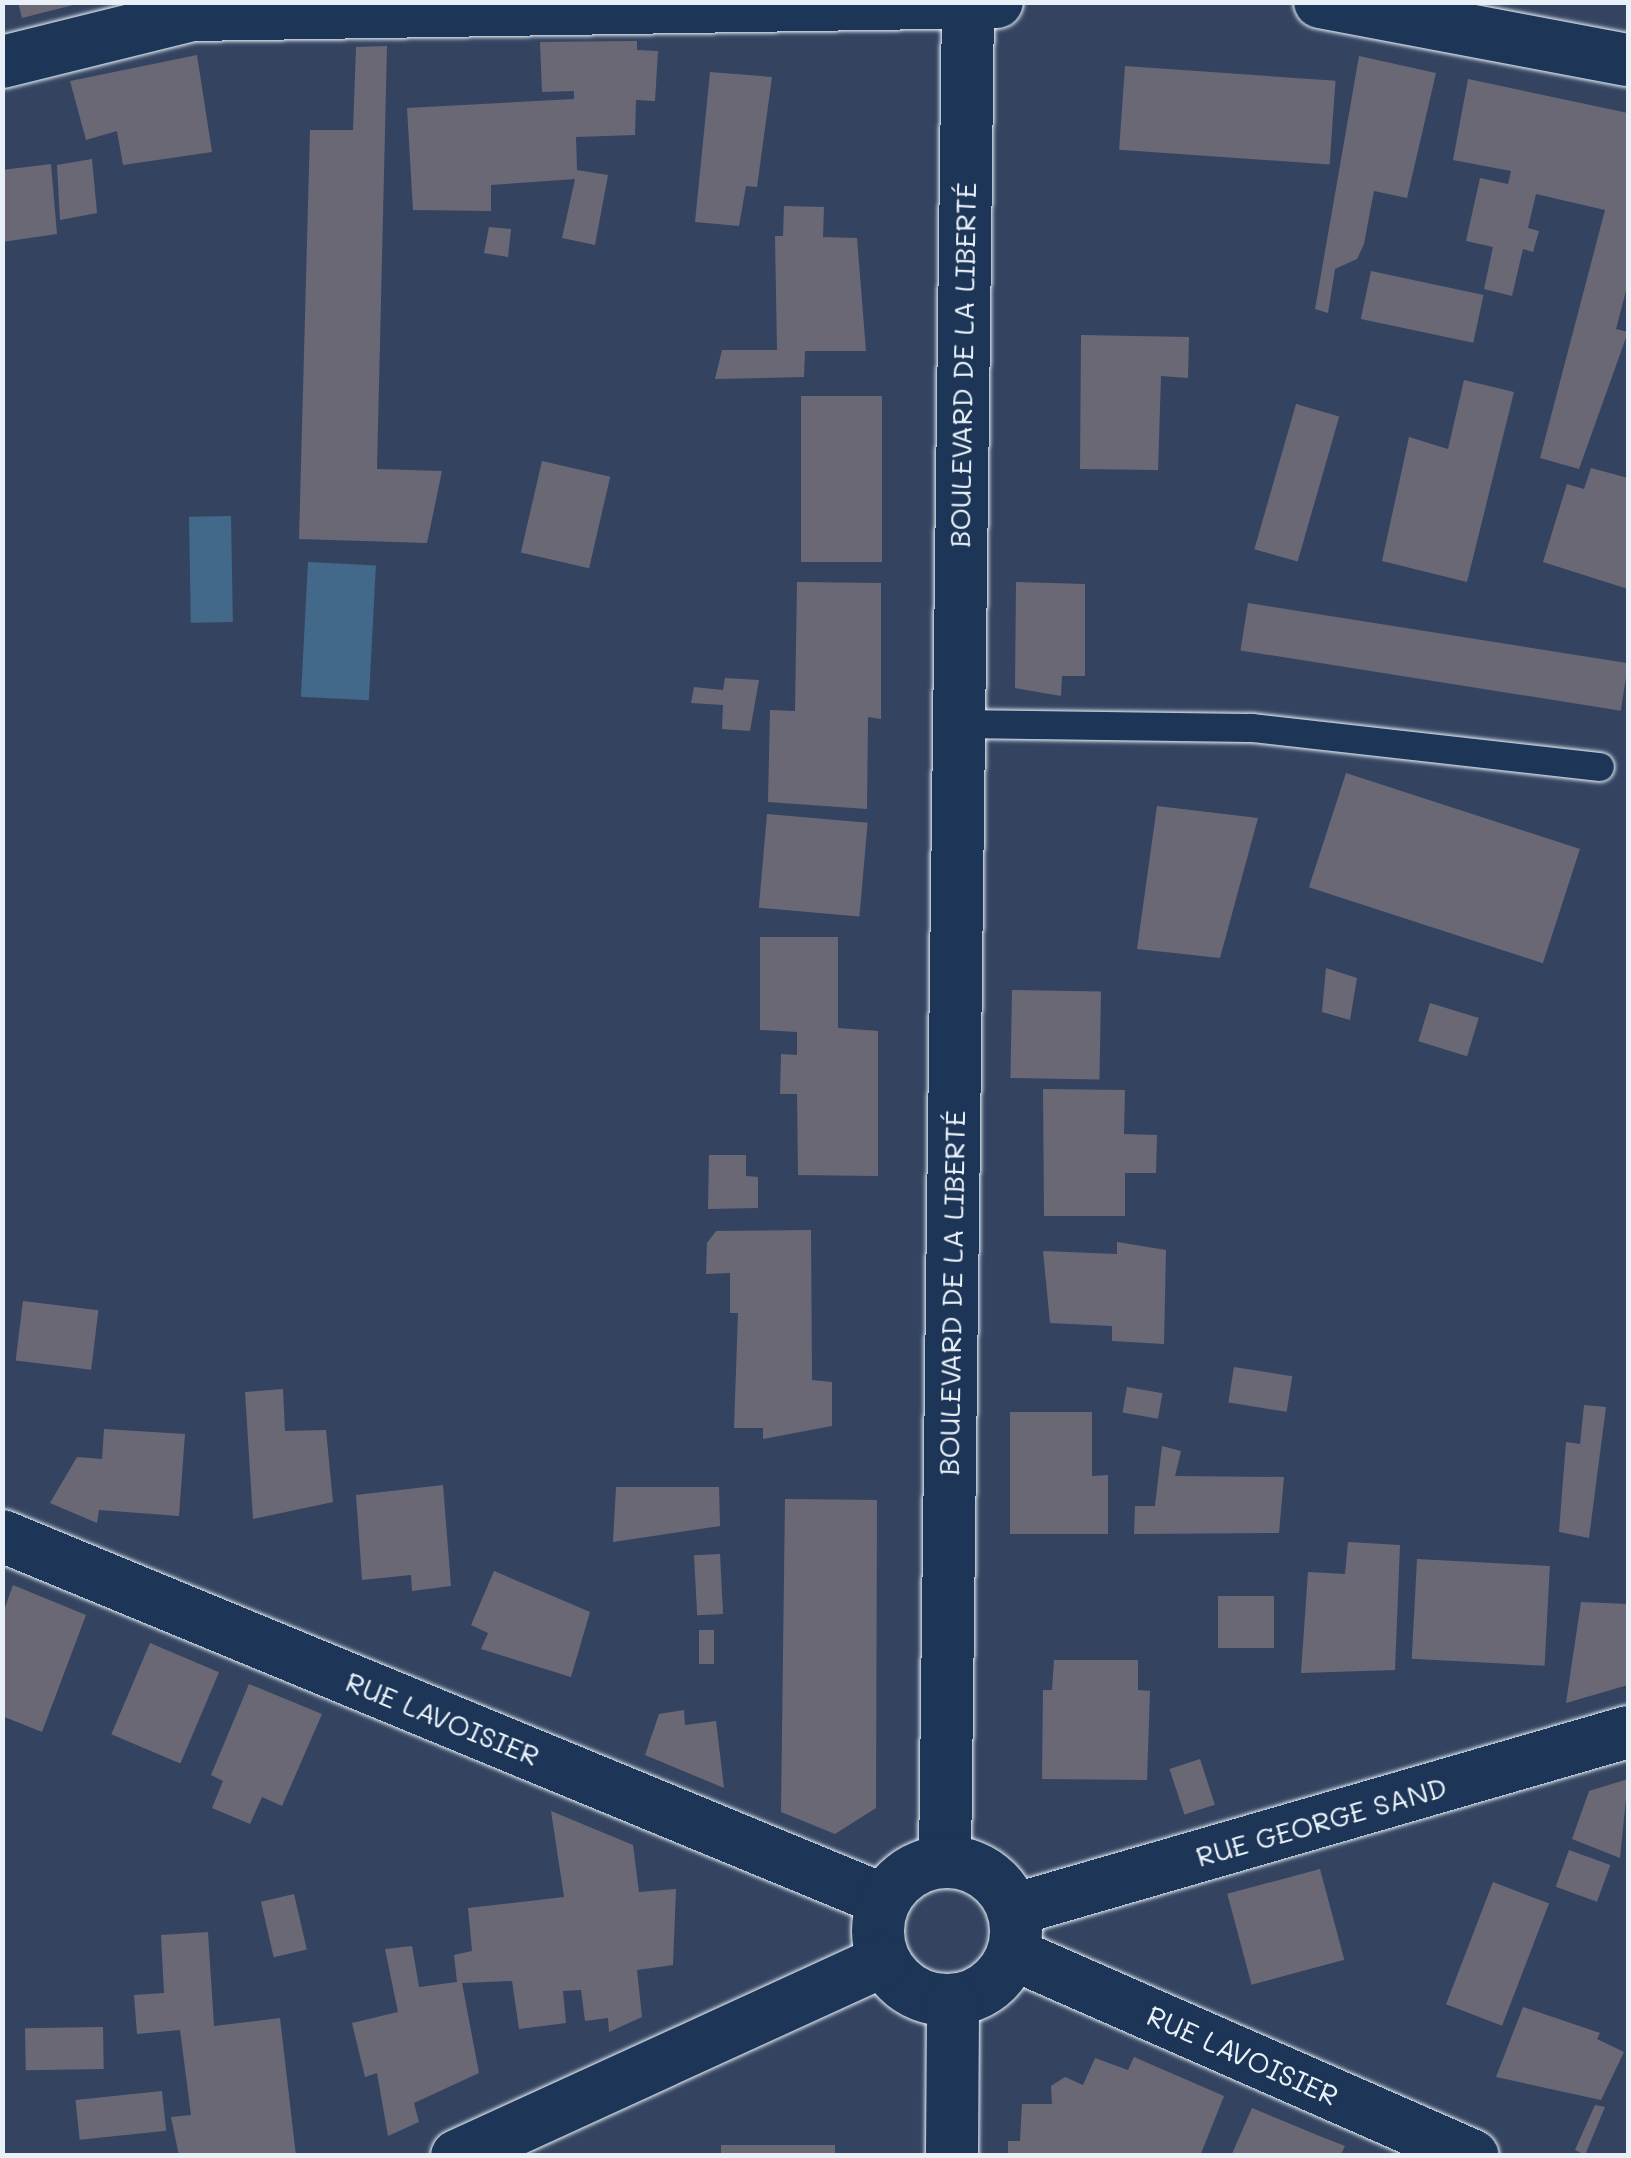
<!DOCTYPE html>
<html>
<head>
<meta charset="utf-8">
<style>
	body { margin:0 }
	#map { position:relative; width:1631px; height:2158px; overflow:hidden; background:#344460; font-family:Mali,sans-serif }
	div>[style] { position:absolute }
	.water>* { inset:0; background:#43698a; transform-origin:0 0 }
	.building>* { inset:0; background:#6b6875; transform-origin:0 0 }
	.roads { filter:drop-shadow(0 0 2px #e8f1f8) drop-shadow(0 0 2px #e8f1f8) }
	.lane>* { height:28px; margin:-14px; padding:0 14px; transform-origin:14px; border-radius:14px; background:#1d3557 }
	.street>* { height:52px; margin:-26px; padding:0 26px; transform-origin:26px; border-radius:26px; background:#1d3557 }
	.street>.ring { margin:-26px; padding:0; box-sizing:content-box; background:none; border:52px solid #1d3557; border-radius:50% }
	span { translate:-50% -50%; white-space:nowrap; text-align:center; line-height:1.15; -webkit-text-stroke:8px #1d3557; paint-order:stroke }
	.street-label { font-size:28px; color:#e8f1f8 }
	.frame { position:absolute; inset:0; border:5px solid #e8f1f8; pointer-events:none }
</style>
</head>
<body>
<div id="map">
	<div class="water">
		<div style="left:231px;top:516px;width:106px;height:42px;rotate:89deg"></div>
		<div style="left:308px;top:562px;width:68px;height:135px;rotate:3deg"></div>
	</div>
	<div class="building">
		<div style="clip-path:polygon(18px 2px,77px 2px,77px 4px,22px 18px)"></div>
		<div style="clip-path:polygon(637px 41px,637px 50px,658px 51px,655px 101px,636px 100px,635px 135px,576px 137px,577px 170px,608px 175px,595px 245px,562px 238px,575px 179px,491px 185px,491px 211px,413px 210px,407px 108px,574px 99px,574px 91px,542px 92px,540px 42px)"></div>
		<div style="clip-path:polygon(387px 46px,377px 469px,442px 471px,427px 543px,299px 539px,310px 130px,353px 130px,356px 47px)"></div>
		<div style="clip-path:polygon(197px 55px,212px 152px,123px 165px,117px 131px,86px 140px,70px 81px)"></div>
		<div style="clip-path:polygon(1359px 56px,1436px 73px,1407px 198px,1374px 191px,1364px 244px,1357px 259px,1335px 269px,1328px 313px,1315px 309px)"></div>
		<div style="left:1125px;top:66px;width:211px;height:84px;rotate:4deg"></div>
		<div style="clip-path:polygon(710px 72px,772px 77px,757px 187px,746px 186px,739px 226px,695px 222px)"></div>
		<div style="clip-path:polygon(1468px 79px,1628px 113px,1628px 283px,1616px 329px,1628px 332px,1579px 469px,1540px 458px,1605px 210px,1536px 194px,1528px 228px,1539px 231px,1533px 252px,1523px 249px,1512px 296px,1484px 289px,1493px 247px,1466px 241px,1480px 178px,1508px 184px,1511px 171px,1453px 160px)"></div>
		<div style="clip-path:polygon(92px 159px,97px 213px,60px 220px,57px 165px)"></div>
		<div style="clip-path:polygon(51px 164px,57px 234px,2px 242px,2px 170px)"></div>
		<div style="clip-path:polygon(784px 206px,824px 207px,823px 237px,857px 238px,866px 351px,805px 351px,804px 377px,715px 379px,722px 350px,777px 350px,775px 236px,783px 236px)"></div>
		<div style="clip-path:polygon(489px 227px,511px 229px,508px 257px,484px 253px)"></div>
		<div style="left:1371px;top:271px;width:115px;height:49px;rotate:12deg"></div>
		<div style="clip-path:polygon(1081px 335px,1189px 337px,1188px 378px,1161px 376px,1158px 470px,1080px 469px)"></div>
		<div style="clip-path:polygon(1464px 380px,1514px 392px,1467px 582px,1382px 561px,1409px 437px,1448px 449px)"></div>
		<div style="left:801px;top:396px;width:81px;height:166px"></div>
		<div style="left:1296px;top:404px;width:45px;height:151px;rotate:16deg"></div>
		<div style="left:542px;top:461px;width:70px;height:94px;rotate:13deg"></div>
		<div style="clip-path:polygon(1591px 468px,1628px 478px,1628px 589px,1543px 562px,1567px 484px,1584px 489px)"></div>
		<div style="clip-path:polygon(797px 582px,881px 583px,881px 719px,868px 717px,867px 809px,768px 802px,770px 710px,795px 711px)"></div>
		<div style="clip-path:polygon(1016px 582px,1085px 584px,1085px 676px,1062px 676px,1061px 696px,1015px 688px)"></div>
		<div style="left:1248px;top:603px;width:385px;height:48px;rotate:9deg"></div>
		<div style="clip-path:polygon(725px 678px,759px 680px,750px 731px,722px 729px,723px 705px,691px 703px,694px 687px,723px 690px)"></div>
		<div style="left:1346px;top:773px;width:246px;height:120px;rotate:18deg"></div>
		<div style="clip-path:polygon(1157px 806px,1258px 818px,1220px 958px,1137px 949px)"></div>
		<div style="left:767px;top:814px;width:101px;height:94px;rotate:5deg"></div>
		<div style="clip-path:polygon(760px 937px,838px 937px,838px 1028px,878px 1031px,878px 1176px,798px 1175px,797px 1094px,780px 1094px,781px 1054px,797px 1055px,797px 1032px,760px 1030px)"></div>
		<div style="clip-path:polygon(1326px 968px,1357px 978px,1350px 1020px,1322px 1012px)"></div>
		<div style="left:1012px;top:990px;width:89px;height:88px;rotate:1deg"></div>
		<div style="left:1430px;top:1003px;width:51px;height:40px;rotate:17deg"></div>
		<div style="clip-path:polygon(1043px 1089px,1125px 1090px,1124px 1134px,1157px 1135px,1156px 1173px,1125px 1173px,1125px 1216px,1044px 1216px)"></div>
		<div style="clip-path:polygon(709px 1155px,746px 1155px,746px 1176px,758px 1177px,758px 1208px,708px 1209px)"></div>
		<div style="clip-path:polygon(811px 1230px,812px 1380px,832px 1382px,832px 1426px,763px 1439px,763px 1428px,734px 1428px,738px 1313px,730px 1313px,730px 1273px,706px 1274px,707px 1243px,716px 1231px)"></div>
		<div style="clip-path:polygon(1117px 1242px,1166px 1250px,1164px 1344px,1112px 1341px,1112px 1326px,1050px 1323px,1043px 1251px,1117px 1254px)"></div>
		<div style="left:23px;top:1301px;width:76px;height:60px;rotate:7deg"></div>
		<div style="left:1234px;top:1367px;width:59px;height:36px;rotate:9deg"></div>
		<div style="left:1127px;top:1387px;width:36px;height:26px;rotate:10deg"></div>
		<div style="clip-path:polygon(283px 1389px,285px 1431px,326px 1430px,333px 1502px,253px 1519px,245px 1392px)"></div>
		<div style="clip-path:polygon(1584px 1405px,1606px 1407px,1589px 1538px,1559px 1532px,1566px 1442px,1580px 1444px)"></div>
		<div style="clip-path:polygon(1010px 1412px,1092px 1412px,1092px 1476px,1108px 1475px,1108px 1534px,1010px 1534px)"></div>
		<div style="clip-path:polygon(104px 1429px,185px 1434px,179px 1516px,99px 1510px,97px 1523px,50px 1503px,77px 1457px,102px 1459px)"></div>
		<div style="clip-path:polygon(1162px 1446px,1181px 1451px,1175px 1476px,1284px 1477px,1279px 1533px,1134px 1534px,1135px 1506px,1155px 1506px)"></div>
		<div style="clip-path:polygon(443px 1485px,451px 1586px,412px 1591px,411px 1575px,362px 1580px,356px 1495px)"></div>
		<div style="clip-path:polygon(616px 1487px,719px 1487px,720px 1526px,613px 1542px)"></div>
		<div style="clip-path:polygon(785px 1499px,877px 1500px,876px 1808px,835px 1834px,781px 1812px)"></div>
		<div style="clip-path:polygon(1348px 1542px,1400px 1545px,1395px 1670px,1301px 1673px,1308px 1572px,1345px 1574px)"></div>
		<div style="left:720px;top:1554px;width:60px;height:26px;rotate:87deg"></div>
		<div style="left:1417px;top:1559px;width:133px;height:100px;rotate:3deg"></div>
		<div style="clip-path:polygon(494px 1571px,590px 1612px,571px 1677px,481px 1649px,488px 1633px,471px 1625px)"></div>
		<div style="clip-path:polygon(13px 1585px,86px 1615px,42px 1732px,2px 1716px,2px 1616px)"></div>
		<div style="left:1218px;top:1596px;width:56px;height:52px"></div>
		<div style="clip-path:polygon(1581px 1602px,1628px 1604px,1628px 1685px,1566px 1703px)"></div>
		<div style="left:699px;top:1630px;width:15px;height:34px"></div>
		<div style="left:150px;top:1643px;width:75px;height:99px;rotate:23deg"></div>
		<div style="clip-path:polygon(1054px 1660px,1138px 1660px,1138px 1690px,1150px 1691px,1147px 1780px,1042px 1779px,1043px 1690px,1052px 1690px)"></div>
		<div style="clip-path:polygon(249px 1684px,322px 1714px,282px 1806px,262px 1797px,250px 1824px,212px 1808px,223px 1781px,211px 1775px)"></div>
		<div style="clip-path:polygon(684px 1710px,685px 1725px,716px 1721px,724px 1788px,645px 1755px,659px 1714px)"></div>
		<div style="left:1200px;top:1759px;width:48px;height:32px;rotate:72deg"></div>
		<div style="clip-path:polygon(1628px 1779px,1620px 1858px,1572px 1839px,1589px 1791px)"></div>
		<div style="clip-path:polygon(551px 1811px,633px 1845px,639px 1892px,676px 1889px,673px 1965px,637px 1970px,642px 2017px,609px 2032px,608px 2018px,585px 2021px,581px 1990px,563px 1991px,566px 2023px,519px 2029px,512px 1981px,462px 1983px,479px 2073px,414px 2103px,419px 2122px,388px 2136px,377px 2073px,365px 2077px,352px 2023px,398px 2012px,385px 1949px,412px 1946px,419px 1987px,457px 1982px,454px 1955px,472px 1951px,468px 1908px,564px 1897px)"></div>
		<div style="left:1569px;top:1850px;width:44px;height:39px;rotate:20deg"></div>
		<div style="left:1320px;top:1869px;width:94px;height:96px;rotate:75deg"></div>
		<div style="left:1493px;top:1882px;width:60px;height:131px;rotate:21deg"></div>
		<div style="left:294px;top:1894px;width:57px;height:34px;rotate:77deg"></div>
		<div style="clip-path:polygon(208px 1932px,214px 2026px,280px 2018px,296px 2156px,179px 2156px,171px 2117px,191px 2115px,180px 2030px,137px 2034px,134px 1995px,164px 1993px,161px 1935px)"></div>
		<div style="clip-path:polygon(1523px 2007px,1600px 2033px,1597px 2039px,1624px 2052px,1601px 2100px,1496px 2077px)"></div>
		<div style="left:103px;top:2027px;width:42px;height:78px;rotate:89deg"></div>
		<div style="clip-path:polygon(1134px 2057px,1224px 2096px,1200px 2156px,1008px 2156px,1008px 2141px,1020px 2141px,1022px 2104px,1052px 2104px,1051px 2086px,1065px 2077px,1083px 2085px,1095px 2058px,1128px 2070px)"></div>
		<div style="left:162px;top:2091px;width:40px;height:87px;rotate:84deg"></div>
		<div style="clip-path:polygon(1595px 2105px,1605px 2107px,1585px 2155px,1575px 2150px)"></div>
		<div style="clip-path:polygon(1252px 2108px,1322px 2137px,1345px 2146px,1340px 2156px,1231px 2156px)"></div>
		<div style="left:721px;top:2145px;width:114px;height:11px"></div>
	</div>
	<div class="roads">
		<div class="lane">
			<div style="left:956px;top:724px;width:296px;rotate:0.8deg"></div>
			<div style="left:1252px;top:728px;width:350px;rotate:6.4deg"></div>
		</div>
		<div class="street">
			<div style="left:1320px;top:2px;width:313px;rotate:10.7deg"></div>
			<div style="left:2px;top:62px;width:196px;rotate:-13.9deg"></div>
			<div style="left:192px;top:15px;width:805px;rotate:-0.93deg"></div>
			<div style="left:2px;top:1536px;width:954px;rotate:22.43deg"></div>
			<div style="left:945px;top:1861px;width:1856px;rotate:-89.29deg"></div>
			<div class="ring" style="left:878px;top:1862px;width:86px;height:86px"></div>
			<div style="left:1013px;top:1910px;width:640px;rotate:-16.14deg"></div>
			<div style="left:1013px;top:1954px;width:502px;rotate:23.71deg"></div>
			<div style="left:457px;top:2156px;width:469px;rotate:-24.6deg"></div>
			<div style="left:952px;top:2156px;width:155px;rotate:-89.6deg"></div>
		</div>
	</div>
	<div class="street-label">
		<span style="left:962px;top:365px;rotate:-89deg">BOULEVARD DE LA LIBERTÉ</span>
		<span style="left:951px;top:1293px;rotate:-89deg">BOULEVARD DE LA LIBERTÉ</span>
		<span style="left:443px;top:1718px;rotate:22deg">RUE LAVOISIER</span>
		<span style="left:1321px;top:1821px;rotate:-16deg">RUE GEORGE SAND</span>
		<span style="left:1243px;top:2055px;rotate:24deg">RUE LAVOISIER</span>
	</div>
	<div class="frame"></div>
</div>
</body>
</html>
